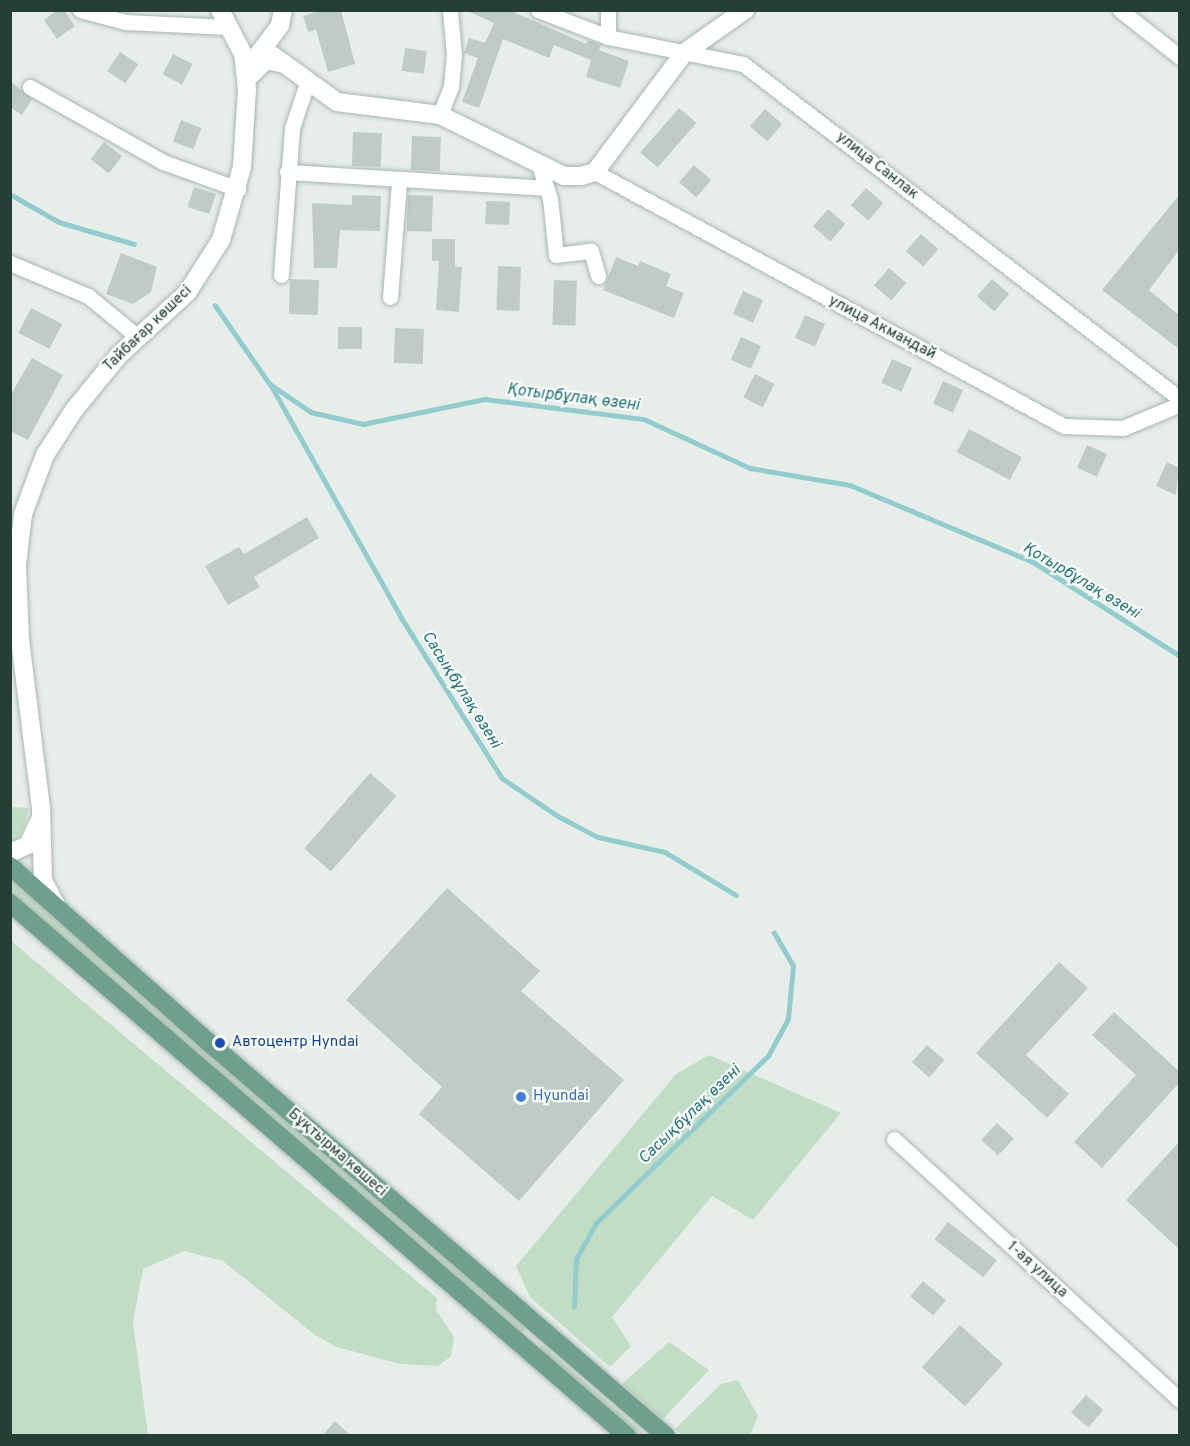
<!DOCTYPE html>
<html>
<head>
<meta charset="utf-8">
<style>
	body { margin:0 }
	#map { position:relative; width:1190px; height:1446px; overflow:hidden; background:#e7eeea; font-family:Overpass,sans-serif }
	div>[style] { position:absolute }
	.green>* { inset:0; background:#c2ddc6; transform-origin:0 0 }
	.stream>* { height:4.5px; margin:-2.25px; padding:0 2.25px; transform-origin:2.25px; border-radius:2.25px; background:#94ccce }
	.building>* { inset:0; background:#bfccc5; transform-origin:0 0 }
	.roads { filter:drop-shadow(0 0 2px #a9b6b0) drop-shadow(0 0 2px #a9b6b0) }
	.minor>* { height:15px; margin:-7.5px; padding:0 7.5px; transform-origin:7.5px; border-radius:7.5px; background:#fff }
	.tertiary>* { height:18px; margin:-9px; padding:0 9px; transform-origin:9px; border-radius:9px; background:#fff }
	.secondary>* { height:18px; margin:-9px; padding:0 9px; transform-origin:9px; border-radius:9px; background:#fff }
	.primary>* { height:18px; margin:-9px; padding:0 9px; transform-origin:9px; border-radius:9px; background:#6fa08d }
	.dots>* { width:16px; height:16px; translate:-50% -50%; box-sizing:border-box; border:3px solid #f7fbf8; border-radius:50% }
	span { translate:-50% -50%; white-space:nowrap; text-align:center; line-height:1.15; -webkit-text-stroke:4.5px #f7fbf8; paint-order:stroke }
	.street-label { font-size:15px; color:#263f36 }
	.transit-label { font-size:15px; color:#164399 }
	.left { translate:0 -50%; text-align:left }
	.shop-label { font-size:15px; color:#366cbe }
	.water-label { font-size:16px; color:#247477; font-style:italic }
	.frame { position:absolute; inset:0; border:12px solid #263f36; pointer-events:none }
</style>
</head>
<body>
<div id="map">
	<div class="green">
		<div style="clip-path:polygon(10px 807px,29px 808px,24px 827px,14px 843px,11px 840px)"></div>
		<div style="left:11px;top:880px;width:682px;height:14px;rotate:41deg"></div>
		<div style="clip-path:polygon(10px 940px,437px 1298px,436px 1310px,454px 1337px,451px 1356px,438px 1366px,400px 1364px,337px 1347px,315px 1335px,223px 1261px,184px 1251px,143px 1269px,133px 1322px,148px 1435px,11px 1435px)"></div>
		<div style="clip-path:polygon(709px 1055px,841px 1113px,753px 1220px,712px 1196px,612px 1317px,631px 1346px,610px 1367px,530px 1297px,516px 1266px,676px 1074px)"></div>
		<div style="clip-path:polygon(669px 1342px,709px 1370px,663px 1419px,622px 1384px)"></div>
		<div style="left:542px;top:1345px;width:138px;height:9px;rotate:41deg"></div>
		<div style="clip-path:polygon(738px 1380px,758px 1416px,750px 1435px,682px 1435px,675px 1429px,721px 1384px)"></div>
	</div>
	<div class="stream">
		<div style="left:10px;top:194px;width:56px;rotate:29.7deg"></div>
		<div style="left:59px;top:222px;width:78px;rotate:16.3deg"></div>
		<div style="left:215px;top:305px;width:96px;rotate:55.2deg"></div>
		<div style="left:270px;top:384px;width:50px;rotate:34.3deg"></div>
		<div style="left:311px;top:412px;width:53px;rotate:13deg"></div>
		<div style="left:363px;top:424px;width:125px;rotate:-11.6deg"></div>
		<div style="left:485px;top:399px;width:160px;rotate:7.2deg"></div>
		<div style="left:644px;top:419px;width:117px;rotate:24.8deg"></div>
		<div style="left:750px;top:468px;width:101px;rotate:9.6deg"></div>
		<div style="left:850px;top:485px;width:199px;rotate:22.8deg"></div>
		<div style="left:1033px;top:562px;width:174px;rotate:32.6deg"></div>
		<div style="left:271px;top:385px;width:266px;rotate:60.7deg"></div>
		<div style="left:401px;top:617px;width:190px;rotate:57.9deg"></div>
		<div style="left:502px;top:778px;width:68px;rotate:34.2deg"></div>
		<div style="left:558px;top:816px;width:45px;rotate:27.7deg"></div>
		<div style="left:598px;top:837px;width:69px;rotate:12.6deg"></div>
		<div style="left:665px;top:852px;width:83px;rotate:31.2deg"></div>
		<div style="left:574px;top:1307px;width:48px;rotate:-87.6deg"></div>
		<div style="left:576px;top:1259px;width:41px;rotate:-60.9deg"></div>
		<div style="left:596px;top:1223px;width:240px;rotate:-44.2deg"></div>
		<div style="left:768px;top:1056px;width:42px;rotate:-61.6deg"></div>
		<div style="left:788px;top:1019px;width:53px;rotate:-84.6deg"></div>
		<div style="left:793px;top:966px;width:38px;rotate:-120deg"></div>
	</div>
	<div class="building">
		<div style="clip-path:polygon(57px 10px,64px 10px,75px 26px,57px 39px,44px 20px)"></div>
		<div style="clip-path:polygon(322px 10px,341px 10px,355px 64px,328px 72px,316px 30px,308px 32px,303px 16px)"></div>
		<div style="clip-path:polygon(465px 10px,509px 10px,586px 44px,588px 40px,601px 45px,599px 50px,629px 61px,620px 88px,586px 77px,591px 60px,554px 45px,549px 58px,503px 39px,479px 108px,462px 102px,478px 58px,464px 53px,469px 38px,485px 43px,494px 23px)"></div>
		<div style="left:405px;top:48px;width:22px;height:23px;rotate:8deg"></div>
		<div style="left:120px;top:52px;width:22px;height:23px;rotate:34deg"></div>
		<div style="left:173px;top:54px;width:22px;height:23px;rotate:27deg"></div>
		<div style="clip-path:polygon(10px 81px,32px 99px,22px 115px,10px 107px)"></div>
		<div style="left:679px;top:108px;width:23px;height:59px;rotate:41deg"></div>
		<div style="left:765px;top:109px;width:23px;height:23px;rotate:41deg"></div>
		<div style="left:181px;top:120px;width:22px;height:23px;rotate:21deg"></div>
		<div style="left:353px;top:132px;width:29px;height:34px;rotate:2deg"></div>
		<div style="left:412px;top:136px;width:29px;height:34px;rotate:2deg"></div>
		<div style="left:104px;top:142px;width:23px;height:22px;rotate:38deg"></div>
		<div style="left:694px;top:165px;width:23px;height:23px;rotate:41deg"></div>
		<div style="left:194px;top:187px;width:23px;height:21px;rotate:18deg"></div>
		<div style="left:866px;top:188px;width:23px;height:23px;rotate:41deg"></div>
		<div style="clip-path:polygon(352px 195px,381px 196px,380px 231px,340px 230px,337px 268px,314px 268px,312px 203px,352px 205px)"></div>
		<div style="left:408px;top:195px;width:25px;height:36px;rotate:2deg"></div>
		<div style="clip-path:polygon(1179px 195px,1179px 250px,1149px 290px,1179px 315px,1179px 349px,1102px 290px)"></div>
		<div style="left:486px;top:201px;width:24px;height:23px;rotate:2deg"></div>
		<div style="left:828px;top:209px;width:23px;height:23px;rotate:41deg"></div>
		<div style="left:921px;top:234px;width:23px;height:23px;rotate:41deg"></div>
		<div style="clip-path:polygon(432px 239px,455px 239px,455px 267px,462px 267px,459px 312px,436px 310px,439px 261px,432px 261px)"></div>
		<div style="clip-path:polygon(121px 253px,157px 267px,151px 292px,133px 304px,106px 294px)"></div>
		<div style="clip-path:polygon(616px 257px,638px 266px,640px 261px,671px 274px,666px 286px,684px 293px,674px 318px,603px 290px)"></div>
		<div style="left:498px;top:266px;width:23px;height:44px;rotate:2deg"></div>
		<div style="left:889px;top:268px;width:23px;height:23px;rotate:41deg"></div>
		<div style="left:290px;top:279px;width:29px;height:35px;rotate:2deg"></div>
		<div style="left:992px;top:279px;width:23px;height:23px;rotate:41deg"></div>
		<div style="left:554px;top:280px;width:23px;height:45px;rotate:2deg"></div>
		<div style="left:743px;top:291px;width:22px;height:25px;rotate:24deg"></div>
		<div style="left:31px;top:308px;width:35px;height:28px;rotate:27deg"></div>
		<div style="left:805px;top:315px;width:22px;height:25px;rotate:24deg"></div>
		<div style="left:338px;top:327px;width:24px;height:22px"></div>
		<div style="left:395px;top:328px;width:29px;height:35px;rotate:2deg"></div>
		<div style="left:741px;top:337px;width:22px;height:25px;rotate:24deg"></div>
		<div style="clip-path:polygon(32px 358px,63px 375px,28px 440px,10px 431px,10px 396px)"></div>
		<div style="left:892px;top:359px;width:22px;height:26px;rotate:24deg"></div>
		<div style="left:755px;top:374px;width:22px;height:26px;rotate:27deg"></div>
		<div style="left:943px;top:381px;width:22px;height:25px;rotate:24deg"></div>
		<div style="left:969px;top:429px;width:60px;height:26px;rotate:28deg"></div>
		<div style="left:1087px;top:445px;width:22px;height:25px;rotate:24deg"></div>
		<div style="clip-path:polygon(1167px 462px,1179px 468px,1176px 495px,1156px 486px)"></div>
		<div style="clip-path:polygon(307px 517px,319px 538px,254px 577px,260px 587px,228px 605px,205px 566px,239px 547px,244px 554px)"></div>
		<div style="left:370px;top:773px;width:35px;height:100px;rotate:41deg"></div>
		<div style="clip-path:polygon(447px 888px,540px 971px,521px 991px,624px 1080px,519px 1201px,419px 1114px,442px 1087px,346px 1000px)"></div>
		<div style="clip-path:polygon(1059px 962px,1088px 988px,1026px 1055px,1069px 1094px,1047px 1118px,976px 1053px)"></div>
		<div style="clip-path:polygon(1114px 1012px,1179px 1071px,1179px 1083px,1102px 1168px,1074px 1142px,1136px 1075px,1092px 1035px)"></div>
		<div style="left:927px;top:1045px;width:23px;height:23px;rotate:41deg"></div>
		<div style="left:997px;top:1123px;width:23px;height:23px;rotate:43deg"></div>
		<div style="clip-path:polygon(1179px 1142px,1179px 1249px,1126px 1200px)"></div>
		<div style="left:948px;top:1222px;width:62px;height:22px;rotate:38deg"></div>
		<div style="left:923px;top:1281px;width:30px;height:20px;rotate:40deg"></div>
		<div style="left:960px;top:1325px;width:58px;height:57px;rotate:42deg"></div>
		<div style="left:1086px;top:1395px;width:23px;height:23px;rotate:41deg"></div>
		<div style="clip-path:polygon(335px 1421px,351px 1436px,322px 1436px)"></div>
	</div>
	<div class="roads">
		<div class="minor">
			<div style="left:80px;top:10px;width:47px;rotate:14.9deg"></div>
			<div style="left:125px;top:22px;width:104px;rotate:2.8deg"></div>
			<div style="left:538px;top:10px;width:75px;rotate:21.1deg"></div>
			<div style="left:608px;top:37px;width:138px;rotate:11.3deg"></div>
			<div style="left:743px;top:64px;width:551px;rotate:37.47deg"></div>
			<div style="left:608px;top:10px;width:27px;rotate:90deg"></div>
			<div style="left:1120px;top:10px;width:76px;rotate:38.1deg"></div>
			<div style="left:30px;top:87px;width:153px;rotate:29.4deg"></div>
			<div style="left:163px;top:162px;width:80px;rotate:19.8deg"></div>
			<div style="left:440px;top:115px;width:30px;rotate:-69deg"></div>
			<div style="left:451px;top:87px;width:32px;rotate:-85deg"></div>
			<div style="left:454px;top:55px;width:45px;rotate:-95.1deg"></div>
			<div style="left:538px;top:162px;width:38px;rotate:72deg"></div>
			<div style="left:550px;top:198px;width:57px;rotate:84deg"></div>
			<div style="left:556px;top:255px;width:35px;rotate:-7deg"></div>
			<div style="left:591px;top:251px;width:26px;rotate:74deg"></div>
			<div style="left:287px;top:172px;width:258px;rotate:3.5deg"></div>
			<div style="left:595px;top:172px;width:533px;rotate:28.44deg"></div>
			<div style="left:1064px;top:426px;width:59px;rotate:1.9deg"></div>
			<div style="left:1123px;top:428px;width:62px;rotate:-22.8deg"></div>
			<div style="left:10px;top:263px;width:85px;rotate:22.9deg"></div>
			<div style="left:88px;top:296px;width:65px;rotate:39.4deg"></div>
			<div style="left:281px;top:275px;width:147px;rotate:-85.7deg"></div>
			<div style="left:292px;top:128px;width:51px;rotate:-71.6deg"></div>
			<div style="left:390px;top:297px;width:115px;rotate:-85.5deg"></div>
			<div style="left:894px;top:1139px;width:387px;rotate:42.4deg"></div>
		</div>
		<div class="tertiary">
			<div style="left:272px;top:55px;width:80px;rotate:35.9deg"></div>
			<div style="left:337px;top:102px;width:104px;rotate:7.2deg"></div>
			<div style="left:440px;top:115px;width:138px;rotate:26.2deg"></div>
			<div style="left:564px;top:176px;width:17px"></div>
			<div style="left:581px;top:176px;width:15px;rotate:-16deg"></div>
			<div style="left:595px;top:172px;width:149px;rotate:-53.2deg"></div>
			<div style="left:684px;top:53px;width:75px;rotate:-35.2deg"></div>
		</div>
		<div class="secondary">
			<div style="left:252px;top:74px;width:20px;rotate:-45deg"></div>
			<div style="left:266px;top:60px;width:19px;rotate:12deg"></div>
			<div style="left:248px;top:79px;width:25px;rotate:-69deg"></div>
			<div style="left:257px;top:56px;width:39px;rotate:-53deg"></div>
			<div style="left:280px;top:25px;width:15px;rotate:-79deg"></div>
			<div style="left:10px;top:853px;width:20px;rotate:-24deg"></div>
			<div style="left:28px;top:845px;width:26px;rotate:-65deg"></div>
			<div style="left:56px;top:905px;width:27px;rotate:-118deg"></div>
			<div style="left:43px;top:881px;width:73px;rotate:-91.6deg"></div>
			<div style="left:41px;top:808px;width:169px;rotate:-97.1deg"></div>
			<div style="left:20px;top:640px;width:75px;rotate:-92.3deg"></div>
			<div style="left:17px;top:565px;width:51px;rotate:-83.3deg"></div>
			<div style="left:23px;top:514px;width:63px;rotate:-69.6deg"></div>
			<div style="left:45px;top:455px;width:54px;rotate:-57.2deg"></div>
			<div style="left:74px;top:410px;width:71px;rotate:-50.7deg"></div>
			<div style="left:119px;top:355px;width:92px;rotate:-42.4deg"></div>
			<div style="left:187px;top:293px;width:63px;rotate:-57.3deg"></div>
			<div style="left:221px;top:240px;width:76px;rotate:-74deg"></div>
			<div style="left:242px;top:167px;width:77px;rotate:-86.3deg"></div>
			<div style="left:247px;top:90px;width:36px;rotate:-96deg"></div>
			<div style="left:243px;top:54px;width:50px;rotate:-117.6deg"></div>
		</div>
		<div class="primary">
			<div style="left:10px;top:866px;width:271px;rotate:41.6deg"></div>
			<div style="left:213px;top:1046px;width:598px;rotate:40.73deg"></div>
			<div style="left:10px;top:903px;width:815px;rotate:40.82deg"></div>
		</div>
	</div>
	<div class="dots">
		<div style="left:220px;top:1043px;background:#1a4fb4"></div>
		<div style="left:521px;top:1097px;background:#3f7fe0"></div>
	</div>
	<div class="street-label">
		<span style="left:877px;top:166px;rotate:38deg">улица Санлак</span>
		<span style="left:882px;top:328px;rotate:28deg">улица Акмандай</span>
		<span style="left:148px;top:329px;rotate:-44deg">Тайбағар көшесі</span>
		<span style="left:337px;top:1153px;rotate:41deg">Бұқтырма көшесі</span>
		<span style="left:1037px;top:1270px;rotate:42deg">1-ая улица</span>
	</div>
	<div class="transit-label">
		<span class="left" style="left:232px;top:1043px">Автоцентр Hyndai</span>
	</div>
	<div class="shop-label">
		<span class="left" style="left:533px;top:1097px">Hyundai</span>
	</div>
	<div class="water-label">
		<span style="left:573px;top:398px;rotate:7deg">Қотырбұлақ өзені</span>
		<span style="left:1081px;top:581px;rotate:31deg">Қотырбұлақ өзені</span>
		<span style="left:461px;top:690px;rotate:58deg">Сасықбұлақ өзені</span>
		<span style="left:690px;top:1115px;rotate:-44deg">Сасықбұлақ өзені</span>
	</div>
	<div class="frame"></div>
</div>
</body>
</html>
